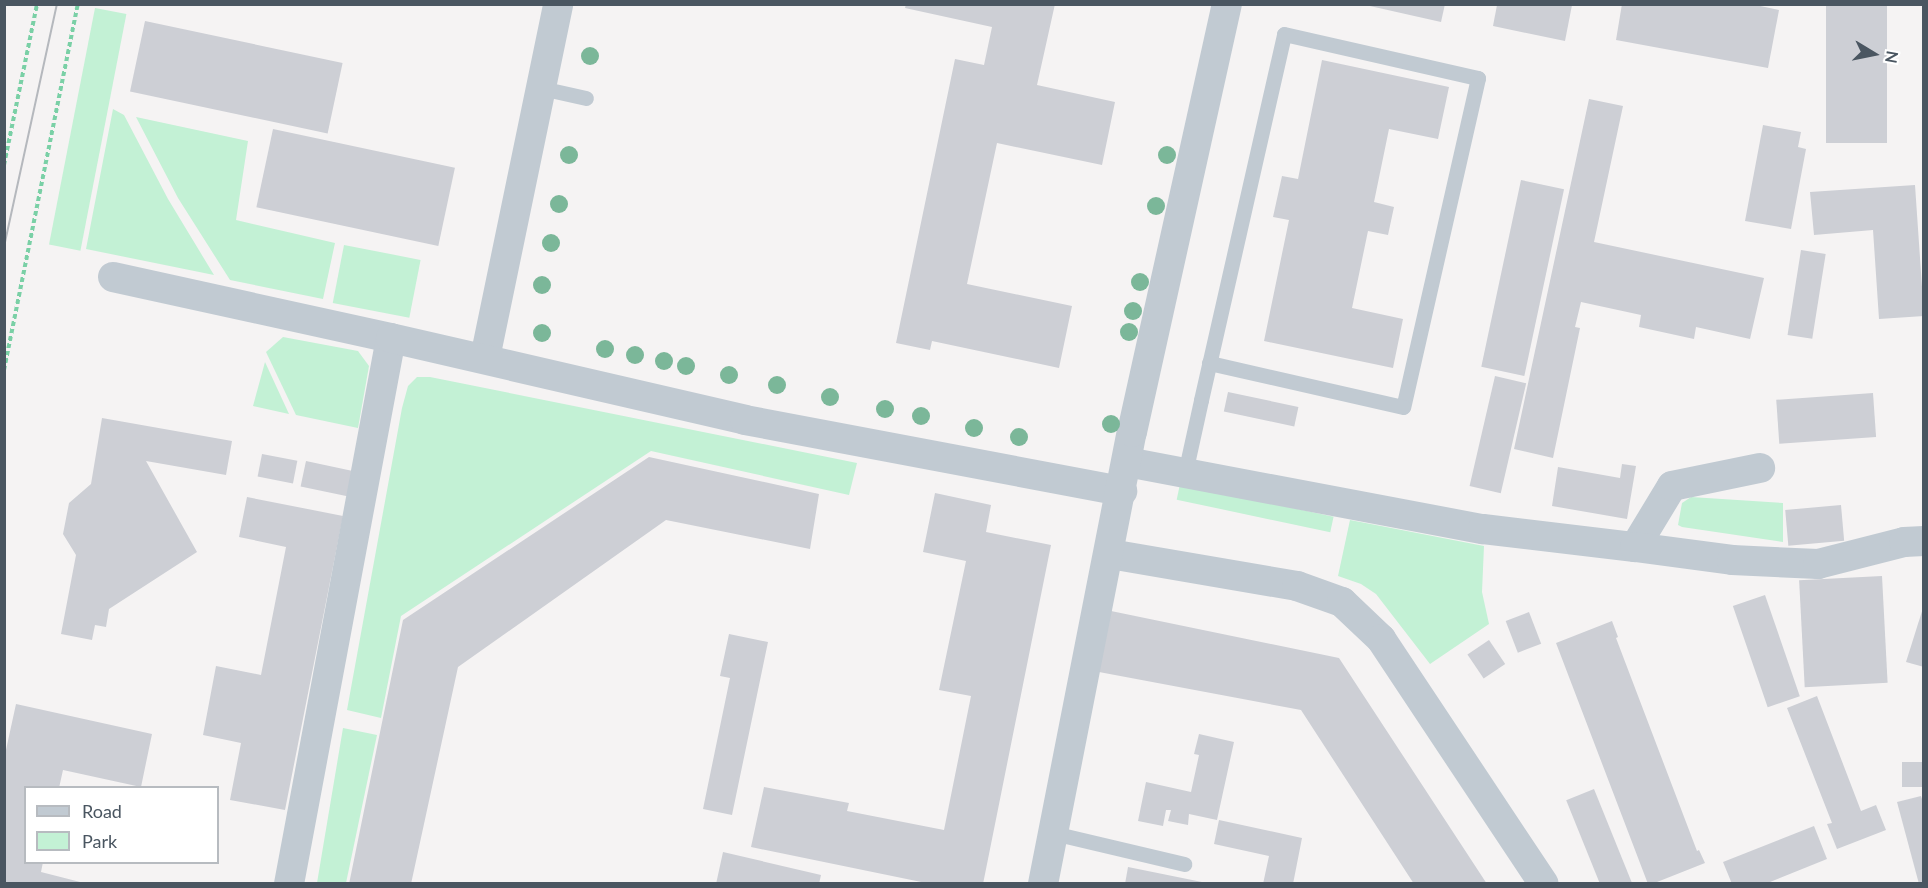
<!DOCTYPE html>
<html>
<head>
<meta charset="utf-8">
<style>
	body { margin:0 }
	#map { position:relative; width:1928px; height:888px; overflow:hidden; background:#f5f3f3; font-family:Lato,sans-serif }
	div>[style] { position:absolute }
	.green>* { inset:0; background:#c3f1d5; transform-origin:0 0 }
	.building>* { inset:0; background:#cdcfd5; transform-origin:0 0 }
	.path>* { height:4px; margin-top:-2px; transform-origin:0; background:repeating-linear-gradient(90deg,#7ad0a6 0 4.5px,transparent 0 7.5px) }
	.service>* { height:15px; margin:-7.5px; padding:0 7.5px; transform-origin:7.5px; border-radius:7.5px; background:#c1cad2 }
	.minor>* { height:30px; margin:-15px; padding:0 15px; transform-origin:15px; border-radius:15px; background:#c1cad2 }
	.tram>* { height:1.5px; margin:-0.75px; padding:0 0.75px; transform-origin:0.75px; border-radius:0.75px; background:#b5b8bd }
	.trees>* { width:18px; height:18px; margin:-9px; border-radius:50%; background:#7bb799 }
	span { translate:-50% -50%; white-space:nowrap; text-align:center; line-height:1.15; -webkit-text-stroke:4.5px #fff; paint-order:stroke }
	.frame { position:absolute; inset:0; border:6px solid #4a5661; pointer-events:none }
	.legend { position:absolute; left:24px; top:786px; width:195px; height:78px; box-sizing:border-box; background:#fff; border:2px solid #b7bbc0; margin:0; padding:8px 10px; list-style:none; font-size:18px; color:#4a5661 }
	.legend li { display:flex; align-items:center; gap:12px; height:30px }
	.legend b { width:30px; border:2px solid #b7bbc0 }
	.north { position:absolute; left:1844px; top:24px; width:60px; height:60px; -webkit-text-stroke:4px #fff; paint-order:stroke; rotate:100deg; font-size:16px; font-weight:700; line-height:24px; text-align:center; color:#4a5661 }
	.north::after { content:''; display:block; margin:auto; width:21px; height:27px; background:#4a5661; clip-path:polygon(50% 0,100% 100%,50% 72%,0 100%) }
</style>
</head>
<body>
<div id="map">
	<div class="green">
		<div style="left:95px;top:8px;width:32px;height:241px;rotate:11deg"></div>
		<div style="clip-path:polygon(113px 109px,124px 115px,168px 199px,214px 275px,86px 249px)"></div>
		<div style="clip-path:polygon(136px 117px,248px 141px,236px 220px,335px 243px,323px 299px,230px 280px,178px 198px)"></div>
		<div style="left:344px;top:245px;width:78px;height:59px;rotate:11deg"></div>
		<div style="clip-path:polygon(283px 337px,358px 351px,369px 366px,358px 428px,296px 415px,266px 352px)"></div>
		<div style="clip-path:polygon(265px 362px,289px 414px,253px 406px)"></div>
		<div style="clip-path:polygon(417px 377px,430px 377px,857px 463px,849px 495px,651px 451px,401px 616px,381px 718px,347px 710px,402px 408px,408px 386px)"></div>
		<div style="left:1180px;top:484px;width:157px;height:16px;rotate:12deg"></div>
		<div style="clip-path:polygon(1691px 497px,1783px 503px,1783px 542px,1682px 527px,1678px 525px,1682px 503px)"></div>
		<div style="clip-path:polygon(1350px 520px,1484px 546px,1482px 592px,1489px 624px,1430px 664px,1376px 594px,1361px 584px,1338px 576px)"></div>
		<div style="clip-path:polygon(343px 728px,377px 735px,346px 883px,317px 883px)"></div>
	</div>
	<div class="building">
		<div style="clip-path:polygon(906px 4px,1055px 4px,1037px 85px,1115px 102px,1102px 165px,997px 143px,967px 284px,1072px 306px,1059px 368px,932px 341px,930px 350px,896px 343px,955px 59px,984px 65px,992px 27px,905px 8px)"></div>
		<div style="clip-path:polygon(1361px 4px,1445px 4px,1441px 22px)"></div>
		<div style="clip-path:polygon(1622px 4px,1751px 4px,1779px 10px,1768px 68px,1616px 40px)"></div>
		<div style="left:1826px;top:4px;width:61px;height:139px"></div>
		<div style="clip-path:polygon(1497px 5px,1572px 5px,1565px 41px,1493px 26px)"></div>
		<div style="left:145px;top:21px;width:202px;height:72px;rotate:12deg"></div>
		<div style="clip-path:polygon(1322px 60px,1449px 87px,1438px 139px,1389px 129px,1374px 202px,1394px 207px,1388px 235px,1368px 231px,1352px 308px,1403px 319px,1393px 368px,1264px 341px,1289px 220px,1273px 217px,1282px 176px,1298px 179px)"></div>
		<div style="clip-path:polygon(1589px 99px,1623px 106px,1594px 242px,1764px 278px,1750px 339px,1696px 327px,1694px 339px,1639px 327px,1641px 315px,1581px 302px,1575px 327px,1580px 328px,1553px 458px,1514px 449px)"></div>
		<div style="clip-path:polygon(1763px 125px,1801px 132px,1798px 147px,1806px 149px,1791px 229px,1745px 221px)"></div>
		<div style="left:273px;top:129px;width:186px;height:80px;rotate:12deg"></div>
		<div style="left:1521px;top:180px;width:44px;height:191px;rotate:12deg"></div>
		<div style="clip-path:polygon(1915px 185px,1924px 316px,1879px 319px,1873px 230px,1814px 235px,1810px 192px)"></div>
		<div style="left:1801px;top:250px;width:25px;height:86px;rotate:9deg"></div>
		<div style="left:1495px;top:376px;width:32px;height:113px;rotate:13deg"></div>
		<div style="left:1228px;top:392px;width:72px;height:20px;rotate:12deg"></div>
		<div style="left:1873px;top:393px;width:44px;height:97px;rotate:86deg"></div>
		<div style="clip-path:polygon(102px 418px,232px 441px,226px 475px,146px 461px,197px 552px,109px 609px,106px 627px,95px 625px,92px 640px,61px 634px,76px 555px,63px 534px,69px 503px,91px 484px)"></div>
		<div style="left:262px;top:454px;width:36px;height:23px;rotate:11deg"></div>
		<div style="clip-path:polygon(649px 457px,819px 494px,810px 549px,666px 520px,458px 667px,411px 884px,349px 884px,403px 620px)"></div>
		<div style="left:306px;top:461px;width:49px;height:26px;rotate:12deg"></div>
		<div style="clip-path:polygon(1622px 464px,1636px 466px,1627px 519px,1552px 506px,1558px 467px,1620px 478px)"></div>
		<div style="clip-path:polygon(935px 493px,991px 505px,986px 532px,1051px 545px,983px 884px,931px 884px,751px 847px,764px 787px,849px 803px,847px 811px,944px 830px,971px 696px,939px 690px,966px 561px,923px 552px)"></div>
		<div style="clip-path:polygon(247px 497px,343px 516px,285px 810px,230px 800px,241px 743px,203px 735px,216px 666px,261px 675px,286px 547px,239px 537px)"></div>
		<div style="left:1841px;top:505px;width:36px;height:56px;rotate:85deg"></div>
		<div style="left:1882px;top:576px;width:107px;height:83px;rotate:87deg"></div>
		<div style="left:1765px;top:595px;width:107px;height:34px;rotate:71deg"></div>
		<div style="clip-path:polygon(1923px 608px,1924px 609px,1924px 667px,1906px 662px)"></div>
		<div style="clip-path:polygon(1111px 611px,1339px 658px,1487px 884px,1414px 884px,1301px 710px,1099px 672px)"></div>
		<div style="left:1529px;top:612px;width:34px;height:25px;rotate:69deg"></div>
		<div style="clip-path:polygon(1612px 621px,1618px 637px,1616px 638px,1697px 851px,1699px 850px,1705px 863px,1652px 884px,1648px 884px,1556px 643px)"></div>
		<div style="clip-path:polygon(729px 634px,768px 642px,732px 815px,703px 809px,730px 678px,720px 676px)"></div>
		<div style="left:1489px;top:640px;width:29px;height:26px;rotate:56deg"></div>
		<div style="clip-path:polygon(1817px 696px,1861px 811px,1876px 805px,1886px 830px,1837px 849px,1827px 824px,1832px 823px,1787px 708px)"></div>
		<div style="clip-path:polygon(16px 704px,152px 734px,141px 787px,63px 770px,59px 788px,26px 788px,26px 862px,43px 862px,41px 872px,88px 884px,4px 884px,4px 759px)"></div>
		<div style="clip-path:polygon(1199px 734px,1234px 742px,1217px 820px,1189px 814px,1188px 825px,1168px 821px,1171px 810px,1166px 810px,1163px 826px,1138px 821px,1146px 782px,1191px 792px,1199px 755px,1194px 754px)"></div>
		<div style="left:1924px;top:762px;width:25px;height:22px;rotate:90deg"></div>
		<div style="left:1594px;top:789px;width:103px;height:30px;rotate:68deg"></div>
		<div style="clip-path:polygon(1921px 796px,1924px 805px,1924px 884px,1919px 884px,1897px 802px)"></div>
		<div style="clip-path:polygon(1219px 820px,1302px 838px,1293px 884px,1263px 884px,1269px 856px,1214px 844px)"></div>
		<div style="clip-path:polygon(1814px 826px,1827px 859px,1765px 884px,1732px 884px,1723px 862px)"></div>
		<div style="clip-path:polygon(723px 852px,821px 875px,819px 884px,716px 884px)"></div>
		<div style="clip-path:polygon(1128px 867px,1202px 882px,1202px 884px,1125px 884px)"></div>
	</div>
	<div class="path">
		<div style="left:4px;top:165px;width:164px;rotate:-78.4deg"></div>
		<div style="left:4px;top:370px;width:373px;rotate:-78.6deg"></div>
	</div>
	<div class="service">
		<div style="left:541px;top:88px;width:46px;rotate:12.5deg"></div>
		<div style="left:1185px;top:473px;width:75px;rotate:-77.6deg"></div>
		<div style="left:1201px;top:400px;width:375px;rotate:-77.2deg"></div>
		<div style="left:1284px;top:34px;width:199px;rotate:12.8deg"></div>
		<div style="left:1478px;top:78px;width:337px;rotate:102.8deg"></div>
		<div style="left:1403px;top:407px;width:199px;rotate:-167.2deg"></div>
		<div style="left:1053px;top:833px;width:135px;rotate:13.3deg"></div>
	</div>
	<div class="minor">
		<div style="left:113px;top:277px;width:285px;rotate:12.4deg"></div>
		<div style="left:485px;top:358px;width:361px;rotate:-78.3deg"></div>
		<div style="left:1127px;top:462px;width:362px;rotate:10.7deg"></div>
		<div style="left:1483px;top:529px;width:153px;rotate:6.8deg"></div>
		<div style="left:1635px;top:547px;width:71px;rotate:-58.8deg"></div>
		<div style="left:1672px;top:486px;width:90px;rotate:-11.6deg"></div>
		<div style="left:1635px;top:547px;width:98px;rotate:7.6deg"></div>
		<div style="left:1732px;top:560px;width:86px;rotate:2.7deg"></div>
		<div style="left:1818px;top:564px;width:89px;rotate:-14.3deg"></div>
		<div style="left:1904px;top:542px;width:20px;rotate:-3deg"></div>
		<div style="left:1110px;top:554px;width:190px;rotate:9.7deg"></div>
		<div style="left:1297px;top:586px;width:48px;rotate:19.6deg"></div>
		<div style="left:1342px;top:602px;width:54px;rotate:43.5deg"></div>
		<div style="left:1381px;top:639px;width:294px;rotate:56.4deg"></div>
		<div style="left:289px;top:884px;width:555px;rotate:-79.42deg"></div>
		<div style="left:391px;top:338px;width:363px;rotate:13deg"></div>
		<div style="left:745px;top:420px;width:384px;rotate:10.7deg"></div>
		<div style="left:1043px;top:884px;width:461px;rotate:-78.9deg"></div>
		<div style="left:1132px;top:432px;width:438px;rotate:-77.5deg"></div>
	</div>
	<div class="tram">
		<div style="left:4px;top:247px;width:249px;rotate:-77.7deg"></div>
	</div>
	<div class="trees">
		<div style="left:590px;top:56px"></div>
		<div style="left:569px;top:155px"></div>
		<div style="left:1167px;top:155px"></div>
		<div style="left:559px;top:204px"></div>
		<div style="left:1156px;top:206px"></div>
		<div style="left:551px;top:243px"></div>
		<div style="left:1140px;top:282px"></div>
		<div style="left:542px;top:285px"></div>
		<div style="left:1133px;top:311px"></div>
		<div style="left:1129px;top:332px"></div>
		<div style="left:542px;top:333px"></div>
		<div style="left:605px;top:349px"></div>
		<div style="left:635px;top:355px"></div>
		<div style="left:664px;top:361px"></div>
		<div style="left:686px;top:366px"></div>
		<div style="left:729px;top:375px"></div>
		<div style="left:777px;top:385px"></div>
		<div style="left:830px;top:397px"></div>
		<div style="left:885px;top:409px"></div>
		<div style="left:921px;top:416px"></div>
		<div style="left:1111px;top:424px"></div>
		<div style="left:974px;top:428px"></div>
		<div style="left:1019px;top:437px"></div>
	</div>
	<div class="frame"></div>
	<ul class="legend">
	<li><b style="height:8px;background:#c1cad2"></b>Road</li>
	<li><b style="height:16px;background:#c3f1d5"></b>Park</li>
	</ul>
	<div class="north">N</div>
</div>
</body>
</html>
